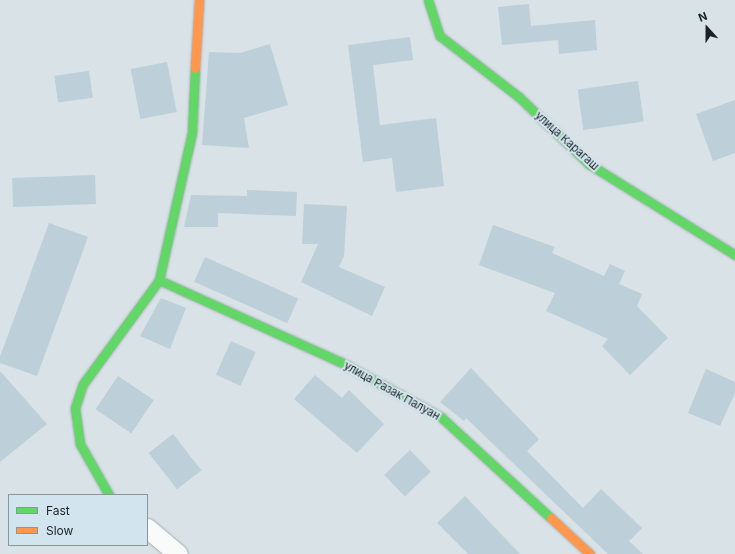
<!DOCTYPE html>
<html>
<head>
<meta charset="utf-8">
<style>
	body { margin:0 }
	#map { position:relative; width:735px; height:554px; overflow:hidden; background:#d8e2e7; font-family:Inter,sans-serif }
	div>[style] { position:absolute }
	.building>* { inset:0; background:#bdcfd9; transform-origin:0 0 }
	.roads { filter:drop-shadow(0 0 1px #a9b1b5) drop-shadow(0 0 1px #a9b1b5) }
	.street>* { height:19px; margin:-9.5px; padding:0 9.5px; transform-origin:9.5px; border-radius:9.5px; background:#f9fbfb }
	.fast>* { height:9px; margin:-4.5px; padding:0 4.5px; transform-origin:4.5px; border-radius:4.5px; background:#63d668 }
	.slow>* { height:9px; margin:-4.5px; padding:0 4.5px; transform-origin:4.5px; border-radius:4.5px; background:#ff974d }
	span { translate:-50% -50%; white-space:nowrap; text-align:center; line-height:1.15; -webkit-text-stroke:4px #d2e4ed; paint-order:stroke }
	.street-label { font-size:11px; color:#1b2125 }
	.legend { position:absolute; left:8px; top:494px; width:140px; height:52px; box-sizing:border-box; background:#d2e4ed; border:1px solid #89969d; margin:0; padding:5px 7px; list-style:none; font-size:12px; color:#1b2125 }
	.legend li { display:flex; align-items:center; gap:8px; height:20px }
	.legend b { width:20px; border:1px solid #89969d }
	.north { position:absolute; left:687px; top:8px; width:40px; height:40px; -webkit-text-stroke:3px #d2e4ed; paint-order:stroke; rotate:339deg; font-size:11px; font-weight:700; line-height:16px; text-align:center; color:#1b2125 }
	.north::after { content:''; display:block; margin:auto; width:14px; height:18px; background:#1b2125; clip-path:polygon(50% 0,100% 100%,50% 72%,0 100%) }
</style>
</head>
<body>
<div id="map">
	<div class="building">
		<div style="clip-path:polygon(529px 4px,531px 26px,595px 20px,597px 50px,559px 54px,558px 40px,502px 45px,498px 7px)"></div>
		<div style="clip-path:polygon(410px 37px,413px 60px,373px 65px,380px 125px,436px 118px,444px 186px,396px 192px,392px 158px,363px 162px,348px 45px)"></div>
		<div style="clip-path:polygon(270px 44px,288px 105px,244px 118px,249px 148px,202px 145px,209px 52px,240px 53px)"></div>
		<div style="left:167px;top:62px;width:51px;height:37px;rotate:79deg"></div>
		<div style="left:89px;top:71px;width:27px;height:35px;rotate:82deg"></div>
		<div style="left:638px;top:81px;width:41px;height:61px;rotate:82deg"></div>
		<div style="clip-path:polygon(735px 100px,735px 153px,713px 161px,696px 114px)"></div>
		<div style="left:95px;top:175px;width:29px;height:83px;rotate:88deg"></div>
		<div style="clip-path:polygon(247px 190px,297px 192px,296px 216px,218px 213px,218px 227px,184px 227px,191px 195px,247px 196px)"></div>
		<div style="clip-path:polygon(304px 204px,347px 206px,344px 256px,339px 267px,385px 287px,372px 316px,301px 282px,318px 244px,302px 244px)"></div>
		<div style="clip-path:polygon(49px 223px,88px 237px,37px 376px,0 363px,0 357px)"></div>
		<div style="clip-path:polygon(493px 225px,555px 247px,552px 253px,604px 276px,610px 264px,625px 271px,619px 284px,642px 294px,637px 306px,668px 338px,630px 375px,602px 346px,608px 339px,546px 311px,555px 293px,479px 265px)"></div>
		<div style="left:205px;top:257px;width:102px;height:27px;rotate:24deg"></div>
		<div style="clip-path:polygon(161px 298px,186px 308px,170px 349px,140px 336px)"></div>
		<div style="left:231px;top:341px;width:27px;height:37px;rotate:24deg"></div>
		<div style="clip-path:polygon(471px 368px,539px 439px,527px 451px,583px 508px,601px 489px,642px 528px,629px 541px,643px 554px,608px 554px,466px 418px,464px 421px,440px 402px)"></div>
		<div style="clip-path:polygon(706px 369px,735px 382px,735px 393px,720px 426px,688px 413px)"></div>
		<div style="clip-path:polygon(0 371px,47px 424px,0 462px)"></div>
		<div style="clip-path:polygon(315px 375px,342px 398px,349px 390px,384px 424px,357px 453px,294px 399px)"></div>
		<div style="left:118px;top:376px;width:43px;height:40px;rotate:34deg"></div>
		<div style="left:173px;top:434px;width:46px;height:31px;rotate:52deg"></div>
		<div style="left:410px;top:450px;width:30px;height:36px;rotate:46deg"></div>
		<div style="clip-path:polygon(465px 496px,520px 554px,468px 554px,437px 523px)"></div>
	</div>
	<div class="roads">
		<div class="street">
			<div style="left:147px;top:528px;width:40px;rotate:40deg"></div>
		</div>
		<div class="fast">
			<div style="left:428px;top:0;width:38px;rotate:72deg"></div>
			<div style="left:440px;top:36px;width:100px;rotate:37.7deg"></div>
			<div style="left:519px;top:97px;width:97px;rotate:43.7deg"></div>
			<div style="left:589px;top:164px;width:172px;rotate:31.9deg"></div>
			<div style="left:159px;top:280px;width:200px;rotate:24.3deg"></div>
			<div style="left:341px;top:362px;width:114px;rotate:28.8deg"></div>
			<div style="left:441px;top:417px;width:149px;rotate:42.6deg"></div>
			<div style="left:109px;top:495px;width:59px;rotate:-119.6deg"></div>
			<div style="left:80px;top:444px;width:36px;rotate:-98deg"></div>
			<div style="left:75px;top:408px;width:25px;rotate:-72deg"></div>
			<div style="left:83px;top:384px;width:129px;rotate:-53.8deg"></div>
			<div style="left:159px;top:280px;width:152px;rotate:-77.4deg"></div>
			<div style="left:192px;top:132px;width:64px;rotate:-87.3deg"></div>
		</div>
		<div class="slow">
			<div style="left:195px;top:68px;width:68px;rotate:-86.6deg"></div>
			<div style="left:551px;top:518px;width:53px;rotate:42.7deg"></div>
		</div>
	</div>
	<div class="street-label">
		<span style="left:567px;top:141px;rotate:42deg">улица Карагаш</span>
		<span style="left:392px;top:391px;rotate:29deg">улица Разак Палуан</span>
	</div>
	<ul class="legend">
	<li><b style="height:5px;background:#63d668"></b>Fast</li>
	<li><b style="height:5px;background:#ff974d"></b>Slow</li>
	</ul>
	<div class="north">N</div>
</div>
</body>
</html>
